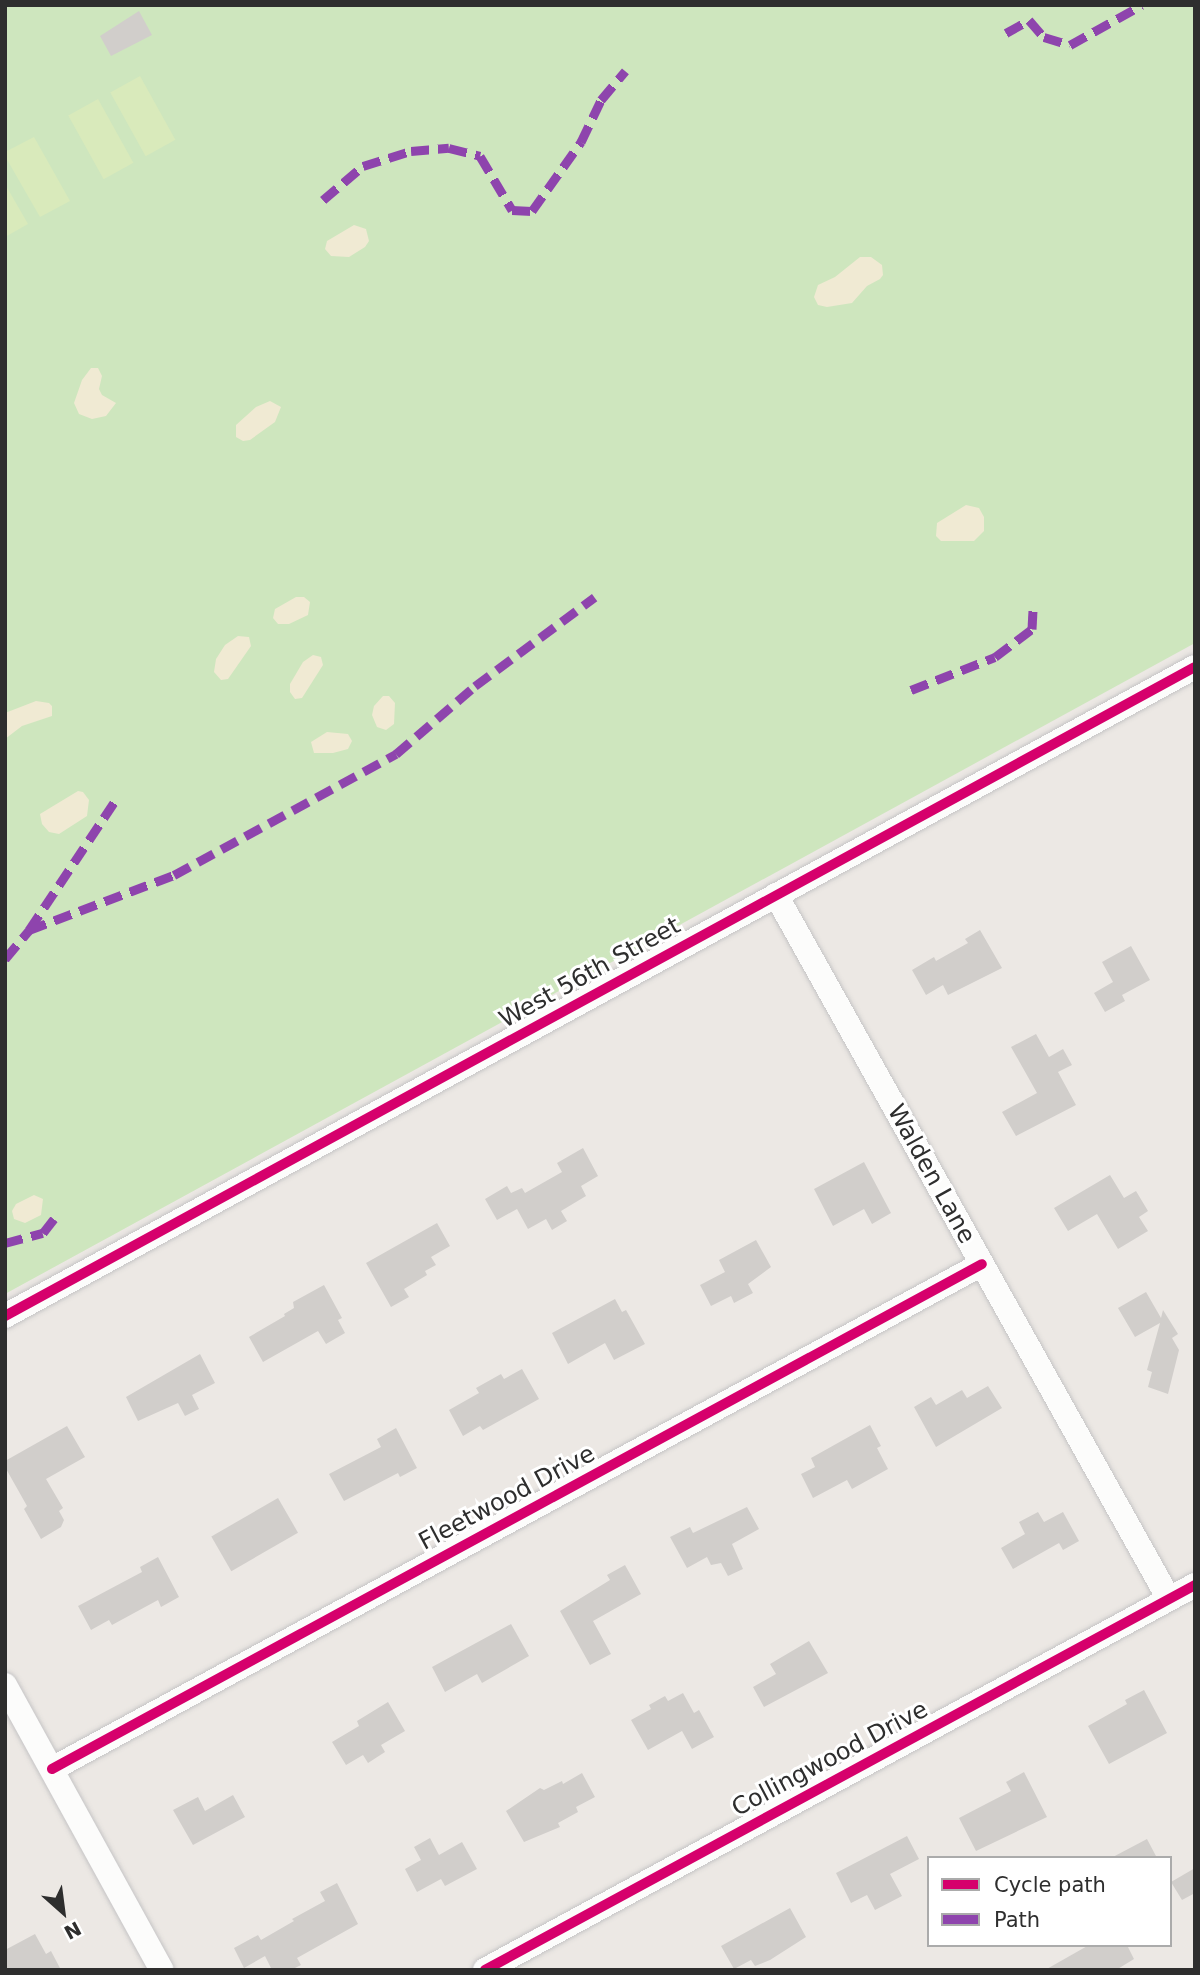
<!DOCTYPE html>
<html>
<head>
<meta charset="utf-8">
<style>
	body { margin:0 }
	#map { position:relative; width:1200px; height:1975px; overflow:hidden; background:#ece8e4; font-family:"DejaVu Sans",sans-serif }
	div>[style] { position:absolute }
	.green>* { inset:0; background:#cee6be }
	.sand>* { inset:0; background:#f0ead3 }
	.pitch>* { inset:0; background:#d9eabb; transform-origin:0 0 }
	.building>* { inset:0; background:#d1cecb; transform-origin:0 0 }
	.roads { filter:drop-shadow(0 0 2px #c5c4c5) drop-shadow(0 0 2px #c5c4c5) }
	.minor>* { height:24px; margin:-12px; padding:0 12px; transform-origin:12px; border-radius:12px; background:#fcfcfb }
	.quiet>* { height:9px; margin-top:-4.5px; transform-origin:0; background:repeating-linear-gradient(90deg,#8e44ad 0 18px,transparent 0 27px) }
	.cycleway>* { height:10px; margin:-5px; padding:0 5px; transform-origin:5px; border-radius:5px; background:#d6006c }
	span { translate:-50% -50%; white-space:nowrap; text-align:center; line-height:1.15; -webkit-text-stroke:6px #fff; paint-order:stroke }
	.street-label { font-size:24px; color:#2e2e2e }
	.frame { position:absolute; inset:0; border:7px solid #2e2e2e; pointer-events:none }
	.legend { position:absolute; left:927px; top:1856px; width:245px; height:91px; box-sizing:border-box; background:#fff; border:2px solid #ababab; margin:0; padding:9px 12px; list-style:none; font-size:21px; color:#2e2e2e }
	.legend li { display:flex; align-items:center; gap:14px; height:35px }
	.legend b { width:35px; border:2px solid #ababab }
	.north { position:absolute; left:28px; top:1877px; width:70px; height:70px; -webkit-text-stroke:5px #fff; paint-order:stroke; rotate:152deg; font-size:19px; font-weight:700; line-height:28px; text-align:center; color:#2e2e2e }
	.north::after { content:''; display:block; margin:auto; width:24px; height:32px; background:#2e2e2e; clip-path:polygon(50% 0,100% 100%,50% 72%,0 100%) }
</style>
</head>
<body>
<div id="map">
	<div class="green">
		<div style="clip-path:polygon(5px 5px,1195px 5px,1195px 643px,5px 1294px)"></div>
	</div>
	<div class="sand">
		<div style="clip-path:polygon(354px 225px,366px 229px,369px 241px,365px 247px,349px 257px,331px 256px,325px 249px,327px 241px)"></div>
		<div style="clip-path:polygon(860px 257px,871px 257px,882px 265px,883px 275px,880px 279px,867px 286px,852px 303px,827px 307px,818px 305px,814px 297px,818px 285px,835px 277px)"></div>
		<div style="clip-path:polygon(91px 368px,98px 368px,102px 376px,99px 389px,102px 395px,116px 403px,106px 416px,92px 419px,79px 414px,74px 403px,82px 380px)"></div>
		<div style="clip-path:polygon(270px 401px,281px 407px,275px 422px,250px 440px,243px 441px,236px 437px,236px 425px,256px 407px)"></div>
		<div style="clip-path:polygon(966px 505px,979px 508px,984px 517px,984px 531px,974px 541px,941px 541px,936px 536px,937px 523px)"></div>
		<div style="clip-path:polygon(296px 597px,304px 597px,310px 602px,308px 615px,289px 624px,278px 624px,273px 618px,275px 609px)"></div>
		<div style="clip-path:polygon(238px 636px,249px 637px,251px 646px,228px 679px,221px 680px,214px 672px,216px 659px,225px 645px)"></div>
		<div style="clip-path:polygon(313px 655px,321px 657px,323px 665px,302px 698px,295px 699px,290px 692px,290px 684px,303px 662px)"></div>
		<div style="clip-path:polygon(383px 696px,389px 696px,395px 703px,394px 724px,386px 730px,377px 727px,372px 715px,374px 706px)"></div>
		<div style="clip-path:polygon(36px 701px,49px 703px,52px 706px,52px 716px,22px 726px,5px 739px,5px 713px)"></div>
		<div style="clip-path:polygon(327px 732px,348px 734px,352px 741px,348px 749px,333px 753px,314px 753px,311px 742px)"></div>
		<div style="clip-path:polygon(78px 791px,83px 792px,89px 800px,87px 816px,59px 834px,49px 832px,42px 824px,40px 814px)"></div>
		<div style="clip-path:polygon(34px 1195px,43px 1199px,41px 1215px,25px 1223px,14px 1219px,12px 1211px,16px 1204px)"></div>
	</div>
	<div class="pitch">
		<div style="left:140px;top:76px;width:73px;height:34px;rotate:61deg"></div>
		<div style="left:98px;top:99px;width:73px;height:34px;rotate:61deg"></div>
		<div style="clip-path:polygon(34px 137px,70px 201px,40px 217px,5px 156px,5px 152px)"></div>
		<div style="clip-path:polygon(5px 184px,28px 224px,5px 237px)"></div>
	</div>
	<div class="building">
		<div style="clip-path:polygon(139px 11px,152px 35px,111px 56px,100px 36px)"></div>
		<div style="clip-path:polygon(980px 930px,1002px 968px,948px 995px,943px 985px,926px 995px,912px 970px,934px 957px,936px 961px,968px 943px,965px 939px)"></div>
		<div style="clip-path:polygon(1131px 946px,1150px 980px,1122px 995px,1125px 1001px,1105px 1012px,1094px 993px,1113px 982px,1102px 962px)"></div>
		<div style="clip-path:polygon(1036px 1034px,1049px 1057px,1063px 1049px,1072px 1065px,1058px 1072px,1076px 1105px,1016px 1136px,1002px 1112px,1037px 1093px,1011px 1047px)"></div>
		<div style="clip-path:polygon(583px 1148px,598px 1176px,581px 1186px,586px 1196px,561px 1211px,567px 1221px,552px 1230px,546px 1219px,528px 1229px,517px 1209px,497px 1220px,485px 1199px,507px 1186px,511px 1193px,522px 1188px,525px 1193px,562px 1172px,557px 1163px)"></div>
		<div style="clip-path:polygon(864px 1162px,891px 1213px,872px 1224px,864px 1209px,833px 1226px,814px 1189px)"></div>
		<div style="clip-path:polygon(1110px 1175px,1124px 1198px,1136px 1191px,1148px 1211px,1139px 1217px,1148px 1231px,1118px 1249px,1097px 1214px,1068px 1231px,1054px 1208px)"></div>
		<div style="clip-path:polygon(437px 1223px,450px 1246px,431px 1257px,436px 1265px,425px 1271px,427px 1275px,404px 1289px,409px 1297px,391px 1307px,366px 1263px)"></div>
		<div style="clip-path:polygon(756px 1240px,771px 1267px,748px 1284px,753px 1293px,734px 1303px,731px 1296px,711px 1306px,700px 1285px,725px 1272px,719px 1260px)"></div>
		<div style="clip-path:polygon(324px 1285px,342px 1318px,338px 1320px,345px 1333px,326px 1344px,318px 1331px,263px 1362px,249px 1337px,285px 1316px,284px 1314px,294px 1308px,293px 1302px)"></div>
		<div style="clip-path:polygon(1146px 1292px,1161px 1318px,1163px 1310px,1178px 1334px,1172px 1338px,1179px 1350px,1168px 1394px,1148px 1387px,1152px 1372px,1147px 1370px,1160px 1323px,1135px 1337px,1118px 1308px)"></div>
		<div style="clip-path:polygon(615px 1299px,622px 1312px,626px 1310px,645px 1344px,614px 1360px,605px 1343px,568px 1364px,552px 1333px)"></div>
		<div style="clip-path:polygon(200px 1354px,215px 1383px,192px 1395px,199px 1409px,185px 1416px,178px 1403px,138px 1421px,126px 1397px)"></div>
		<div style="clip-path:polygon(522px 1369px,539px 1399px,483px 1430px,480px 1426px,463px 1436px,449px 1410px,479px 1393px,476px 1388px,501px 1374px,504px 1379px)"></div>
		<div style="clip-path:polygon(988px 1386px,1002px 1408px,936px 1447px,914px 1407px,931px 1397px,936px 1405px,962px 1390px,967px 1398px)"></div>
		<div style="clip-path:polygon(870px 1425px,881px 1446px,877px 1448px,888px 1469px,852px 1489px,847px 1480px,813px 1498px,801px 1474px,815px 1467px,811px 1458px)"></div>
		<div style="clip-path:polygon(67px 1426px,85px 1457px,46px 1479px,63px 1508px,59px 1511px,64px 1520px,61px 1527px,41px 1539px,24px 1509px,27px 1506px,5px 1467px,5px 1461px)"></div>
		<div style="clip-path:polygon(396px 1428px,417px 1468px,400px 1477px,398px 1473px,344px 1501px,329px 1474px,381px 1447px,377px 1439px)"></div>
		<div style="left:278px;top:1498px;width:40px;height:77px;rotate:60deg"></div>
		<div style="clip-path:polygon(747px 1507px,759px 1529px,732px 1544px,743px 1569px,728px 1576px,721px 1563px,711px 1565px,707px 1557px,687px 1568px,670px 1537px,690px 1527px,693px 1533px)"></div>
		<div style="clip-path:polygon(1038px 1512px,1044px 1522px,1063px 1512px,1079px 1541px,1063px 1550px,1059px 1543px,1013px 1569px,1001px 1548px,1025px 1534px,1019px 1522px)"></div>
		<div style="clip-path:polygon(158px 1557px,179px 1597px,161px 1607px,158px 1600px,112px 1625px,109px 1620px,91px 1630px,78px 1606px,142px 1572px,140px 1567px)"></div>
		<div style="clip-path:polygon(625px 1565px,641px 1594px,593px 1621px,611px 1654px,590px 1665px,560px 1611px,610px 1580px,607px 1575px)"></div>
		<div style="clip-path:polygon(511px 1624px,529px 1656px,482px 1683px,477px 1674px,445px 1692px,432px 1667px)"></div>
		<div style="clip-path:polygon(809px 1641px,828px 1673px,764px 1707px,753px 1687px,776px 1674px,770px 1664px)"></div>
		<div style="clip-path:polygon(1144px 1690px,1167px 1733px,1109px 1764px,1088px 1726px,1127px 1704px,1125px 1700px)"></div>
		<div style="clip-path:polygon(683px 1693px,694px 1713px,699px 1710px,714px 1737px,692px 1749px,682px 1731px,648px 1750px,631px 1720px,651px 1709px,649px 1705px,665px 1696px,668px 1701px)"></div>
		<div style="clip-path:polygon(388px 1702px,405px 1731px,381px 1745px,385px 1752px,368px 1763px,363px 1755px,346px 1765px,332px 1742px,359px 1726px,357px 1721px)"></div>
		<div style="clip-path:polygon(1024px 1772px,1047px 1817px,976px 1851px,959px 1818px,1011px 1791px,1006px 1782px)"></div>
		<div style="clip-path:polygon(582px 1773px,595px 1797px,576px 1807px,578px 1812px,558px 1823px,560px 1827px,524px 1842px,506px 1811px,540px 1788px,544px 1790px,562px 1781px,563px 1784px)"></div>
		<div style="clip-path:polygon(233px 1795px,245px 1817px,193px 1845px,173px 1810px,198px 1797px,205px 1811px)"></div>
		<div style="clip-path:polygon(907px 1836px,919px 1859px,890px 1874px,902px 1896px,875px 1910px,867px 1895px,851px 1903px,836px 1873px)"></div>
		<div style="clip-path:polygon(430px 1838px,439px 1855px,462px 1842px,477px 1869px,445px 1886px,441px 1879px,417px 1892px,405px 1869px,421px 1860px,414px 1847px)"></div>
		<div style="clip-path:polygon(1147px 1839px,1157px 1858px,1111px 1858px)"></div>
		<div style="clip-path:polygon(1195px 1868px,1195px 1893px,1182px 1900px,1171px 1882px)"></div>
		<div style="clip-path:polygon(337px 1883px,358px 1924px,297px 1958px,301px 1965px,291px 1970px,272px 1970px,265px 1956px,244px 1968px,234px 1948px,258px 1935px,261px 1940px,294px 1921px,292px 1919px,325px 1901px,320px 1892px)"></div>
		<div style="clip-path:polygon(790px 1908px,806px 1937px,770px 1960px,755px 1966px,751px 1960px,734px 1969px,721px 1946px)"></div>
		<div style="clip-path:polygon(35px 1934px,46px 1954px,51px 1951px,61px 1970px,5px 1970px,5px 1950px)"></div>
		<div style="clip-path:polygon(1089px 1945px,1127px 1945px,1134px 1959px,1116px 1970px,1045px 1970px)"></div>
	</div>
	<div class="roads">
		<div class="minor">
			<div style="left:776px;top:895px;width:806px;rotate:60.83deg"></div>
			<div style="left:5px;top:1316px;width:1355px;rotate:-28.61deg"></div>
			<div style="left:5px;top:1685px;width:325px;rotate:61.2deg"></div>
			<div style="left:52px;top:1769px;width:1058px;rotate:-28.5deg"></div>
			<div style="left:485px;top:1970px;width:808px;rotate:-28.47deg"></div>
		</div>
	</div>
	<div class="quiet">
		<div style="left:1006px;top:33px;width:26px;rotate:-29deg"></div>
		<div style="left:1029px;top:20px;width:23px;rotate:49deg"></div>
		<div style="left:1044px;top:37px;width:27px;rotate:17deg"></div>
		<div style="left:1070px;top:45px;width:82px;rotate:-29.1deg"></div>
		<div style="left:323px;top:200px;width:52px;rotate:-40.4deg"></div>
		<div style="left:363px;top:166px;width:50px;rotate:-17.4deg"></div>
		<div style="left:411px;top:151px;width:38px;rotate:-5deg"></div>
		<div style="left:449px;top:148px;width:32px;rotate:14deg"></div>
		<div style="left:480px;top:156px;width:63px;rotate:59.3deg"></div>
		<div style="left:512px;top:210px;width:20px;rotate:3deg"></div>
		<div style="left:532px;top:211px;width:85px;rotate:-54.6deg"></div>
		<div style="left:581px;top:142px;width:47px;rotate:-64.5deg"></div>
		<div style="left:601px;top:100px;width:38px;rotate:-50deg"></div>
		<div style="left:911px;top:690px;width:90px;rotate:-21.4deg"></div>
		<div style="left:995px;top:657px;width:46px;rotate:-37.1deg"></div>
		<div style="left:1032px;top:629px;width:20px;rotate:-87deg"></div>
		<div style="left:29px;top:930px;width:155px;rotate:-56.3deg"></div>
		<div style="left:5px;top:959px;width:38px;rotate:-50deg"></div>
		<div style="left:29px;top:930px;width:155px;rotate:-20.8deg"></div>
		<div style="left:174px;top:875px;width:253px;rotate:-28.6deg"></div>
		<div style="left:396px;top:754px;width:104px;rotate:-40.7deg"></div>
		<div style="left:475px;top:686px;width:149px;rotate:-36.6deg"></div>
		<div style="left:5px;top:1243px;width:39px;rotate:-15deg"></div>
		<div style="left:43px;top:1233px;width:18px;rotate:-52deg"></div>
	</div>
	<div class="cycleway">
		<div style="left:5px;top:1316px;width:1355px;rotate:-28.61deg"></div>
		<div style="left:52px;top:1769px;width:1058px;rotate:-28.5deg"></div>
		<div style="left:485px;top:1970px;width:808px;rotate:-28.47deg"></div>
	</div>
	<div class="street-label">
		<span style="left:590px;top:973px;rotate:-29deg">West 56th Street</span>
		<span style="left:931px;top:1174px;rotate:61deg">Walden Lane</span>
		<span style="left:507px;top:1498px;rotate:-28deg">Fleetwood Drive</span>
		<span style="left:830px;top:1759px;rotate:-28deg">Collingwood Drive</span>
	</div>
	<div class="frame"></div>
	<ul class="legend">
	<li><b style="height:9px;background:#d6006c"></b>Cycle path</li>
	<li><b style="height:9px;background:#8e44ad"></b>Path</li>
	</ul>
	<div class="north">N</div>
</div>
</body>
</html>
